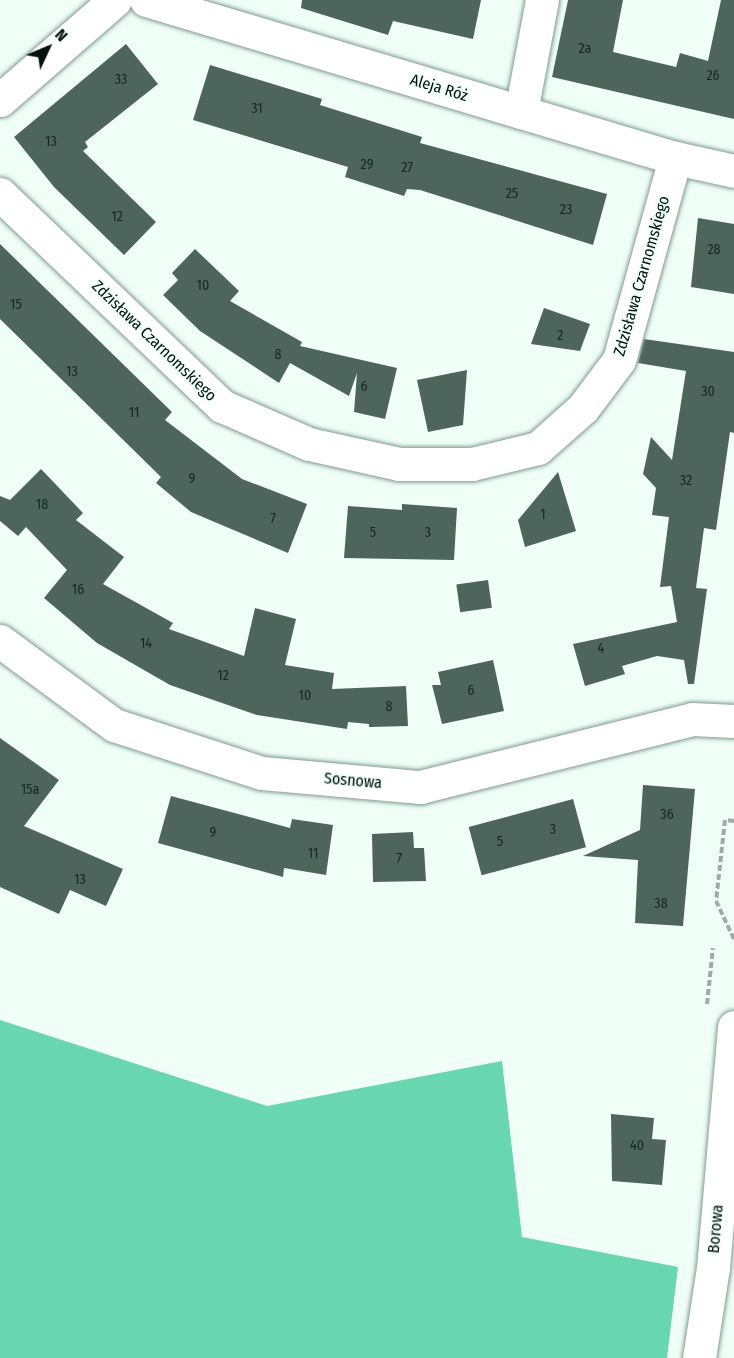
<!DOCTYPE html>
<html>
<head>
<meta charset="utf-8">
<style>
	body { margin:0 }
	#map { position:relative; width:734px; height:1358px; overflow:hidden; background:#effff8; font-family:"Fira Sans Condensed",sans-serif }
	div>[style] { position:absolute }
	.forest>* { inset:0; background:#69d6b2 }
	.building>* { inset:0; background:#4d655c; transform-origin:0 0 }
	.path>* { height:4px; margin-top:-2px; transform-origin:0; background:repeating-linear-gradient(90deg,#9daba5 0 6px,transparent 0 9px) }
	.roads { filter:drop-shadow(0 0 2px #819b91) drop-shadow(0 0 2px #819b91) }
	.minor>* { height:33px; margin:-16.5px; padding:0 16.5px; transform-origin:16.5px; border-radius:16.5px; background:#fff }
	span { translate:-50% -50%; white-space:nowrap; text-align:center; line-height:1.15; -webkit-text-stroke:4.5px #effff8; paint-order:stroke }
	.number-label { font-size:14px; color:#182520 }
	.number-label span { -webkit-text-stroke-width:0 }
	.street-label { font-size:16px; color:#06100c }
	.north { position:absolute; left:18px; top:18px; width:60px; height:60px; -webkit-text-stroke:4px #effff8; paint-order:stroke; rotate:46deg; font-size:16px; font-weight:700; line-height:24px; text-align:center; color:#06100c }
	.north::after { content:''; display:block; margin:auto; width:21px; height:27px; background:#06100c; clip-path:polygon(50% 0,100% 100%,50% 72%,0 100%) }
</style>
</head>
<body>
<div id="map">
	<div class="forest">
		<div style="clip-path:polygon(0 1020px,267px 1106px,502px 1061px,522px 1237px,678px 1267px,667px 1358px,0 1358px)"></div>
	</div>
	<div class="building">
		<div style="clip-path:polygon(302px 0,481px 0,473px 39px,393px 21px,388px 35px,301px 8px)"></div>
		<div style="clip-path:polygon(568px 0,623px 0,613px 52px,676px 67px,680px 53px,708px 61px,721px 0,734px 0,734px 119px,552px 77px)"></div>
		<div style="clip-path:polygon(126px 44px,158px 84px,85px 142px,88px 147px,83px 151px,156px 222px,124px 255px,54px 187px,14px 137px)"></div>
		<div style="clip-path:polygon(210px 65px,322px 99px,320px 105px,422px 137px,420px 143px,607px 194px,593px 245px,420px 190px,407px 189px,404px 196px,345px 177px,348px 167px,193px 120px)"></div>
		<div style="clip-path:polygon(698px 218px,734px 224px,734px 294px,691px 287px)"></div>
		<div style="clip-path:polygon(0 244px,172px 412px,165px 420px,242px 479px,307px 504px,288px 553px,191px 512px,156px 483px,161px 477px,0 319px)"></div>
		<div style="clip-path:polygon(195px 249px,239px 291px,230px 301px,302px 342px,300px 346px,397px 368px,385px 419px,354px 412px,357px 373px,349px 396px,290px 363px,279px 383px,200px 331px,163px 295px,178px 280px,172px 273px)"></div>
		<div style="clip-path:polygon(544px 308px,590px 324px,580px 351px,531px 344px)"></div>
		<div style="clip-path:polygon(644px 339px,734px 352px,734px 433px,730px 432px,716px 530px,704px 528px,696px 588px,707px 589px,694px 684px,688px 684px,684px 660px,657px 656px,622px 666px,625px 674px,585px 686px,573px 644px,677px 622px,671px 586px,660px 587px,669px 517px,652px 515px,656px 488px,643px 474px,651px 437px,672px 460px,686px 371px,638px 363px)"></div>
		<div style="clip-path:polygon(467px 370px,463px 425px,428px 432px,417px 380px)"></div>
		<div style="clip-path:polygon(41px 469px,83px 513px,76px 520px,124px 557px,103px 584px,173px 623px,169px 629px,244px 656px,255px 608px,296px 619px,285px 665px,334px 673px,332px 689px,406px 686px,408px 726px,369px 727px,369px 724px,348px 722px,347px 729px,257px 715px,170px 685px,97px 643px,44px 598px,67px 570px,26px 527px,18px 536px,0 521px,0 496px,10px 500px)"></div>
		<div style="clip-path:polygon(558px 472px,576px 531px,525px 547px,518px 520px)"></div>
		<div style="clip-path:polygon(402px 504px,457px 508px,454px 560px,344px 558px,348px 506px,402px 510px)"></div>
		<div style="left:488px;top:580px;width:28px;height:32px;rotate:82deg"></div>
		<div style="clip-path:polygon(493px 660px,504px 711px,442px 724px,432px 685px,441px 685px,438px 672px)"></div>
		<div style="clip-path:polygon(0 738px,59px 780px,24px 826px,123px 869px,106px 906px,70px 890px,59px 914px,0 887px)"></div>
		<div style="clip-path:polygon(643px 785px,695px 789px,683px 926px,635px 923px,638px 860px,583px 856px,640px 830px)"></div>
		<div style="clip-path:polygon(171px 796px,290px 828px,292px 819px,333px 825px,326px 875px,284px 868px,283px 877px,158px 843px)"></div>
		<div style="left:573px;top:799px;width:50px;height:108px;rotate:75deg"></div>
		<div style="clip-path:polygon(413px 832px,414px 848px,424px 848px,426px 881px,373px 882px,372px 834px)"></div>
		<div style="clip-path:polygon(611px 1114px,654px 1118px,652px 1139px,666px 1140px,662px 1185px,612px 1181px)"></div>
	</div>
	<div class="path">
		<div style="left:734px;top:821px;width:9px;rotate:-174deg"></div>
		<div style="left:725px;top:820px;width:81px;rotate:96.3deg"></div>
		<div style="left:716px;top:901px;width:42px;rotate:64.7deg"></div>
		<div style="left:707px;top:1004px;width:56px;rotate:-83.9deg"></div>
	</div>
	<div class="roads">
		<div class="minor">
			<div style="left:146px;top:0;width:552px;rotate:16.63deg"></div>
			<div style="left:675px;top:158px;width:60px;rotate:12.4deg"></div>
			<div style="left:0;top:100px;width:152px;rotate:-41deg"></div>
			<div style="left:521px;top:112px;width:114px;rotate:-79.4deg"></div>
			<div style="left:0;top:194px;width:307px;rotate:43.7deg"></div>
			<div style="left:222px;top:406px;width:95px;rotate:23.6deg"></div>
			<div style="left:309px;top:444px;width:92px;rotate:12.5deg"></div>
			<div style="left:399px;top:464px;width:73px"></div>
			<div style="left:472px;top:464px;width:68px;rotate:-13.6deg"></div>
			<div style="left:538px;top:448px;width:60px;rotate:-41.6deg"></div>
			<div style="left:583px;top:408px;width:60px;rotate:-53.1deg"></div>
			<div style="left:619px;top:360px;width:210px;rotate:-74.5deg"></div>
			<div style="left:0;top:641px;width:142px;rotate:36.4deg"></div>
			<div style="left:114px;top:725px;width:156px;rotate:18deg"></div>
			<div style="left:262px;top:773px;width:159px;rotate:5.1deg"></div>
			<div style="left:420px;top:787px;width:280px;rotate:-14deg"></div>
			<div style="left:692px;top:719px;width:42px;rotate:2.7deg"></div>
			<div style="left:699px;top:1358px;width:91px;rotate:-81.2deg"></div>
			<div style="left:713px;top:1268px;width:242px;rotate:-85deg"></div>
		</div>
	</div>
	<div class="number-label">
		<span style="left:585px;top:49px">2a</span>
		<span style="left:713px;top:76px">26</span>
		<span style="left:121px;top:80px">33</span>
		<span style="left:257px;top:109px">31</span>
		<span style="left:51px;top:142px">13</span>
		<span style="left:367px;top:165px">29</span>
		<span style="left:407px;top:168px">27</span>
		<span style="left:512px;top:194px">25</span>
		<span style="left:566px;top:210px">23</span>
		<span style="left:117px;top:217px">12</span>
		<span style="left:714px;top:250px">28</span>
		<span style="left:203px;top:286px">10</span>
		<span style="left:16px;top:305px">15</span>
		<span style="left:560px;top:336px">2</span>
		<span style="left:278px;top:355px">8</span>
		<span style="left:72px;top:372px">13</span>
		<span style="left:364px;top:387px">6</span>
		<span style="left:708px;top:392px">30</span>
		<span style="left:134px;top:413px">11</span>
		<span style="left:192px;top:479px">9</span>
		<span style="left:686px;top:481px">32</span>
		<span style="left:42px;top:505px">18</span>
		<span style="left:543px;top:515px">1</span>
		<span style="left:273px;top:519px">7</span>
		<span style="left:373px;top:533px">5</span>
		<span style="left:428px;top:533px">3</span>
		<span style="left:78px;top:590px">16</span>
		<span style="left:146px;top:644px">14</span>
		<span style="left:601px;top:649px">4</span>
		<span style="left:223px;top:676px">12</span>
		<span style="left:471px;top:691px">6</span>
		<span style="left:305px;top:696px">10</span>
		<span style="left:389px;top:707px">8</span>
		<span style="left:30px;top:790px">15a</span>
		<span style="left:667px;top:815px">36</span>
		<span style="left:553px;top:830px">3</span>
		<span style="left:213px;top:833px">9</span>
		<span style="left:500px;top:842px">5</span>
		<span style="left:313px;top:854px">11</span>
		<span style="left:399px;top:859px">7</span>
		<span style="left:80px;top:880px">13</span>
		<span style="left:661px;top:904px">38</span>
		<span style="left:637px;top:1146px">40</span>
	</div>
	<div class="street-label">
		<span style="left:439px;top:88px;rotate:17deg">Aleja Róż</span>
		<span style="left:642px;top:276px;rotate:-74deg">Zdzisława Czarnomskiego</span>
		<span style="left:154px;top:341px;rotate:44deg">Zdzisława Czarnomskiego</span>
		<span style="left:353px;top:781px;rotate:5deg">Sosnowa</span>
		<span style="left:716px;top:1229px;rotate:-85deg">Borowa</span>
	</div>
	<div class="north">N</div>
</div>
</body>
</html>
